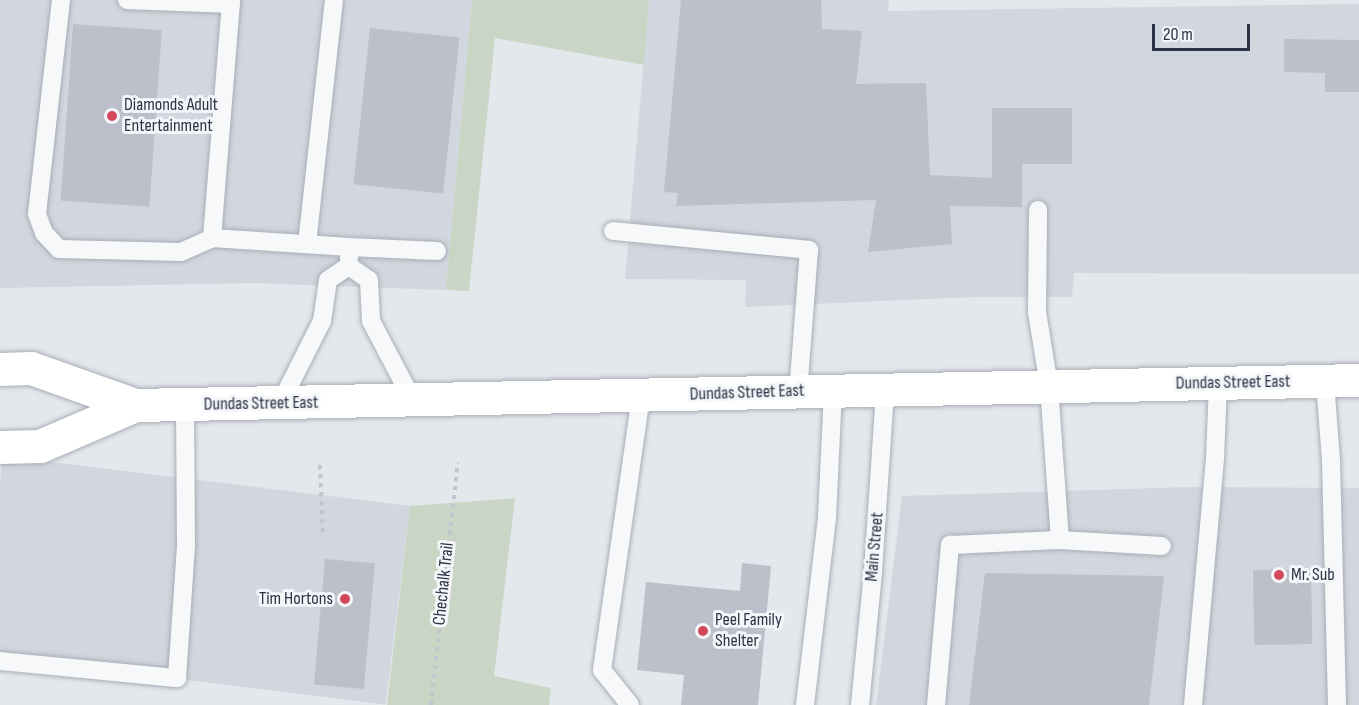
<!DOCTYPE html>
<html>
<head>
<meta charset="utf-8">
<style>
	body { margin:0 }
	#map { position:relative; width:1359px; height:705px; overflow:hidden; background:#e4e7ec; font-family:"Sofia Sans Condensed",sans-serif }
	div>[style] { position:absolute }
	.built>* { inset:0; background:#d2d6de; transform-origin:0 0 }
	.green>* { inset:0; background:#c9d6c5 }
	.building>* { inset:0; background:#bbc0ca; transform-origin:0 0 }
	.path>* { height:4px; margin-top:-2px; transform-origin:0; background:repeating-linear-gradient(90deg,#c2c5cb 0 4.5px,transparent 0 9px) }
	.roads { filter:drop-shadow(0 0 2px #a9aeb7) drop-shadow(0 0 2px #a9aeb7) }
	.service>* { height:18px; margin:-9px; padding:0 9px; transform-origin:9px; border-radius:9px; background:#f7f8fa }
	.primary>* { height:33px; margin:-16.5px; padding:0 16.5px; transform-origin:16.5px; border-radius:16.5px; background:#fff }
	.dots>* { width:16px; height:16px; translate:-50% -50%; box-sizing:border-box; border:3px solid #f4f6f9; border-radius:50% }
	span { translate:-50% -50%; white-space:nowrap; text-align:center; line-height:1.15; -webkit-text-stroke:6px #f4f6f9; paint-order:stroke }
	.poi-label { font-size:18px; color:#2b3445 }
	.left { translate:0 -50%; text-align:left }
	.right { translate:-100% -50%; text-align:right }
	.street-label { font-size:18px; color:#2b3445 }
	.scale { position:absolute; left:1152px; top:24px; width:98px; height:27px; box-sizing:border-box; border:3px solid #2b3445; border-top:0; padding-left:8px; font-size:18px; line-height:21px; white-space:nowrap; color:#2b3445; -webkit-text-stroke:4px #f4f6f9; paint-order:stroke }
</style>
</head>
<body>
<div id="map">
	<div class="built">
		<div style="clip-path:polygon(0 0,472px 0,446px 290px,254px 283px,0 288px)"></div>
		<div style="clip-path:polygon(649px 0,889px 0,888px 11px,1359px 4px,1359px 274px,1074px 273px,1072px 297px,973px 297px,745px 307px,746px 280px,625px 279px)"></div>
		<div style="clip-path:polygon(1190px 487px,1359px 488px,1359px 705px,876px 705px,902px 496px)"></div>
		<div style="left:410px;top:506px;width:200px;height:410px;rotate:97deg"></div>
	</div>
	<div class="green">
		<div style="clip-path:polygon(472px 0,649px 0,644px 65px,495px 38px,469px 291px,446px 290px)"></div>
		<div style="clip-path:polygon(515px 498px,494px 676px,551px 688px,549px 705px,387px 705px,410px 506px)"></div>
	</div>
	<div class="building">
		<div style="clip-path:polygon(681px 0,821px 0,822px 29px,862px 31px,856px 84px,926px 83px,930px 175px,992px 178px,992px 108px,1072px 108px,1072px 164px,1022px 164px,1022px 207px,950px 206px,952px 244px,868px 252px,876px 200px,676px 206px,678px 193px,664px 192px)"></div>
		<div style="left:73px;top:24px;width:89px;height:177px;rotate:4deg"></div>
		<div style="left:370px;top:28px;width:90px;height:157px;rotate:6deg"></div>
		<div style="clip-path:polygon(1284px 39px,1359px 40px,1359px 92px,1325px 92px,1325px 73px,1284px 72px)"></div>
		<div style="left:325px;top:559px;width:50px;height:126px;rotate:5deg"></div>
		<div style="clip-path:polygon(742px 563px,771px 566px,758px 705px,681px 705px,684px 675px,637px 670px,646px 582px,740px 591px)"></div>
		<div style="left:1311px;top:569px;width:75px;height:58px;rotate:89deg"></div>
		<div style="clip-path:polygon(985px 573px,1164px 576px,1149px 705px,969px 705px)"></div>
	</div>
	<div class="path">
		<div style="left:320px;top:465px;width:72px;rotate:87.6deg"></div>
		<div style="left:431px;top:705px;width:244px;rotate:-83.7deg"></div>
	</div>
	<div class="roads">
		<div class="service">
			<div style="left:61px;top:0;width:215px;rotate:96.4deg"></div>
			<div style="left:37px;top:214px;width:20px;rotate:70deg"></div>
			<div style="left:44px;top:233px;width:22px;rotate:47deg"></div>
			<div style="left:59px;top:249px;width:122px;rotate:1.4deg"></div>
			<div style="left:181px;top:252px;width:34px;rotate:-24deg"></div>
			<div style="left:212px;top:238px;width:137px;rotate:3.8deg"></div>
			<div style="left:127px;top:0;width:104px;rotate:2.2deg"></div>
			<div style="left:613px;top:231px;width:197px;rotate:5.5deg"></div>
			<div style="left:809px;top:250px;width:142px;rotate:94.4deg"></div>
			<div style="left:212px;top:238px;width:239px;rotate:-85.4deg"></div>
			<div style="left:307px;top:244px;width:245px;rotate:-83.7deg"></div>
			<div style="left:349px;top:258px;width:11px;rotate:-90deg"></div>
			<div style="left:349px;top:247px;width:88px;rotate:2.6deg"></div>
			<div style="left:349px;top:266px;width:24px;rotate:35deg"></div>
			<div style="left:369px;top:280px;width:41px;rotate:87.2deg"></div>
			<div style="left:371px;top:321px;width:90px;rotate:62.3deg"></div>
			<div style="left:1325px;top:381px;width:79px;rotate:85.7deg"></div>
			<div style="left:1331px;top:460px;width:245px;rotate:88.6deg"></div>
			<div style="left:280px;top:404px;width:93px;rotate:-63.2deg"></div>
			<div style="left:322px;top:321px;width:41px;rotate:-81.7deg"></div>
			<div style="left:328px;top:280px;width:25px;rotate:-34deg"></div>
			<div style="left:1060px;top:540px;width:102px;rotate:3.4deg"></div>
			<div style="left:0;top:661px;width:178px;rotate:5.5deg"></div>
			<div style="left:177px;top:678px;width:133px;rotate:-86.1deg"></div>
			<div style="left:186px;top:545px;width:140px;rotate:-90.4deg"></div>
			<div style="left:630px;top:705px;width:45px;rotate:-128.7deg"></div>
			<div style="left:602px;top:670px;width:277px;rotate:-81.9deg"></div>
			<div style="left:805px;top:705px;width:188px;rotate:-83.3deg"></div>
			<div style="left:827px;top:518px;width:127px;rotate:-87.3deg"></div>
			<div style="left:860px;top:705px;width:134px;rotate:-84.4deg"></div>
			<div style="left:873px;top:572px;width:183px;rotate:-86.2deg"></div>
			<div style="left:936px;top:705px;width:161px;rotate:-85deg"></div>
			<div style="left:950px;top:545px;width:110px;rotate:-2.6deg"></div>
			<div style="left:1060px;top:540px;width:154px;rotate:-94.1deg"></div>
			<div style="left:1049px;top:386px;width:75px;rotate:-99.2deg"></div>
			<div style="left:1037px;top:312px;width:102px;rotate:-89.4deg"></div>
			<div style="left:1193px;top:705px;width:247px;rotate:-84.9deg"></div>
			<div style="left:1215px;top:459px;width:76px;rotate:-87.7deg"></div>
		</div>
		<div class="primary">
			<div style="left:0;top:369px;width:31px;rotate:-2deg"></div>
			<div style="left:31px;top:368px;width:110px;rotate:19.6deg"></div>
			<div style="left:135px;top:405px;width:1224px;rotate:-1.17deg"></div>
			<div style="left:0;top:447px;width:40px;rotate:-1.4deg"></div>
			<div style="left:40px;top:446px;width:103px;rotate:-23.3deg"></div>
		</div>
	</div>
	<div class="dots">
		<div style="left:112px;top:116px;background:#d1495b"></div>
		<div style="left:1279px;top:575px;background:#d1495b"></div>
		<div style="left:345px;top:599px;background:#d1495b"></div>
		<div style="left:703px;top:631px;background:#d1495b"></div>
	</div>
	<div class="poi-label">
		<span class="left" style="left:124px;top:116px">Diamonds Adult<br>Entertainment</span>
		<span class="left" style="left:1291px;top:575px">Mr. Sub</span>
		<span class="right" style="left:333px;top:599px">Tim Hortons</span>
		<span class="left" style="left:715px;top:631px">Peel Family<br>Shelter</span>
	</div>
	<div class="street-label">
		<span style="left:1233px;top:383px;rotate:-1deg">Dundas Street East</span>
		<span style="left:747px;top:393px;rotate:-2deg">Dundas Street East</span>
		<span style="left:261px;top:404px;rotate:-1deg">Dundas Street East</span>
		<span style="left:875px;top:547px;rotate:-85deg">Main Street</span>
		<span style="left:444px;top:584px;rotate:-84deg">Chechalk Trail</span>
	</div>
	<div class="scale">20 m</div>
</div>
</body>
</html>
